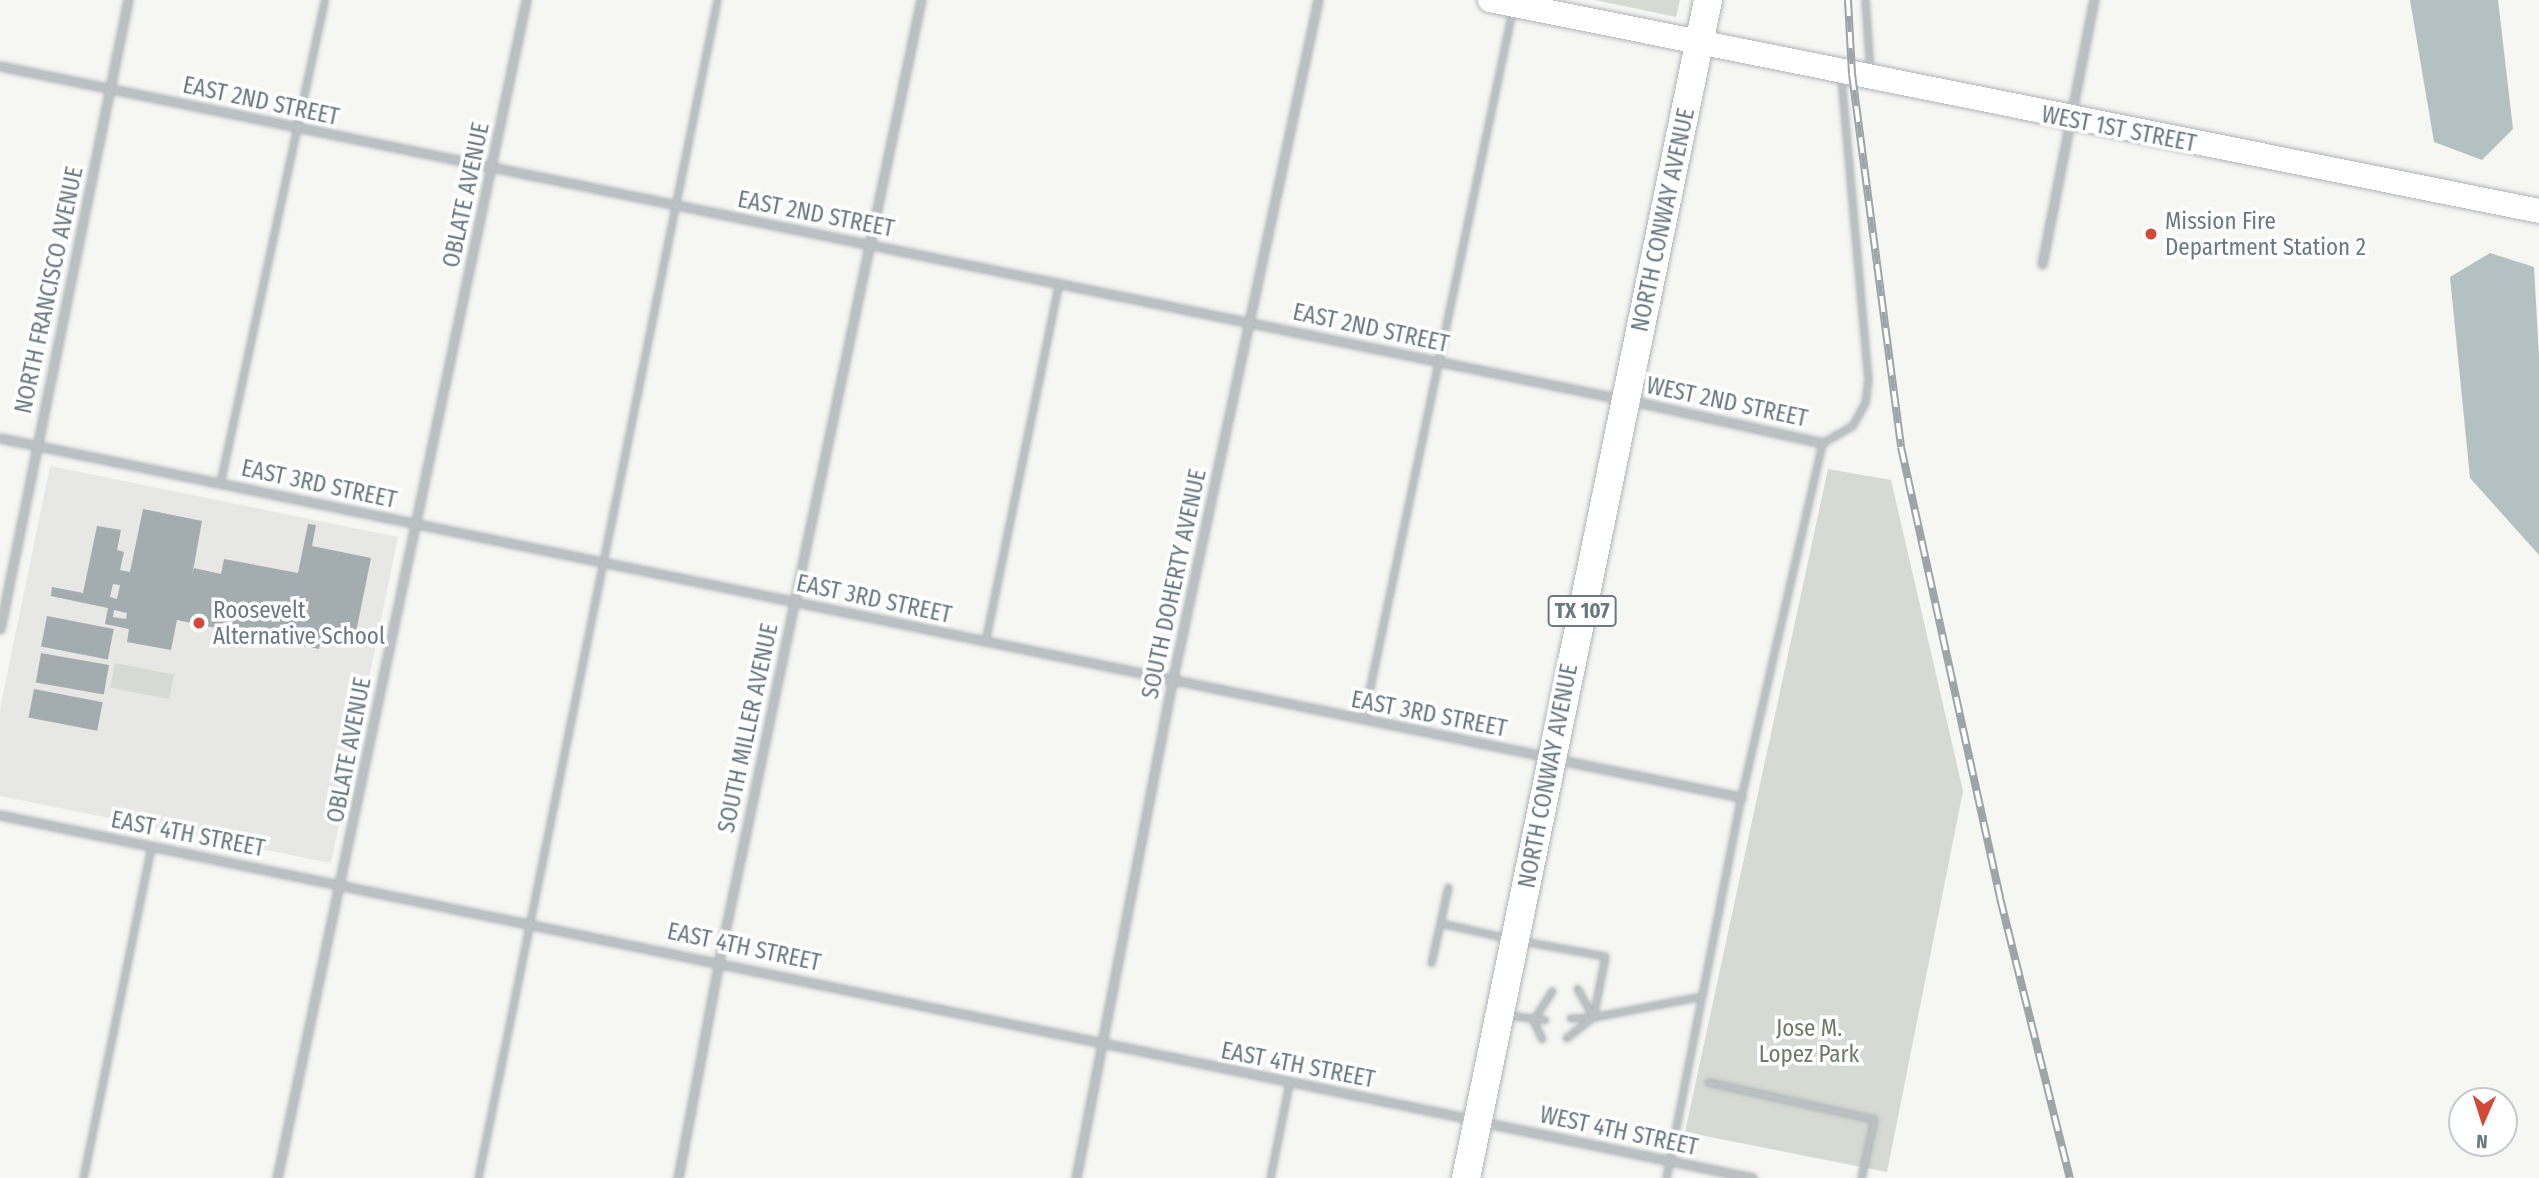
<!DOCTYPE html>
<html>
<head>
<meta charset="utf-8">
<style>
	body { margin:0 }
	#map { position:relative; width:2539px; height:1178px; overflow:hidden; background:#f6f6f3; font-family:"Fira Sans Condensed",sans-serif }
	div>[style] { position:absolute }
	.built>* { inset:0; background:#e7e7e6 }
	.green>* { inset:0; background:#d6dad3; transform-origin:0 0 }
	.water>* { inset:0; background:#b4c1c3 }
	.building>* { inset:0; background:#a3acaf; transform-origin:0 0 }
	.roads { filter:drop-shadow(0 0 2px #adb4b7) drop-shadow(0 0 2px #adb4b7) }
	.lane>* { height:5px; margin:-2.5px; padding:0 2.5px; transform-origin:2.5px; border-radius:2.5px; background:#bbc0c2 }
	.street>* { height:7px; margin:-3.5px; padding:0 3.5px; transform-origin:3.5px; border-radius:3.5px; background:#bbc0c2 }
	.secondary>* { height:24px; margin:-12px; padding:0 12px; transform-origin:12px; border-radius:12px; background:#fff }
	.primary>* { height:28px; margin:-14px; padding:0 14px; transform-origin:14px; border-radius:14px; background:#fff }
	.rail>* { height:8px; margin-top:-4px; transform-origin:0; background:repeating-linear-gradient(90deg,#fff 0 16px,#9da5a8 0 32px); box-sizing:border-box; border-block:2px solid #9da5a8 }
	.dots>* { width:19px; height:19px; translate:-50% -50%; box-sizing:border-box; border:4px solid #fff; border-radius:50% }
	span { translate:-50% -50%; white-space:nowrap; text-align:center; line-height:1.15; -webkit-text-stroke:7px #fff; paint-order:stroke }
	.shield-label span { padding:2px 5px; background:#fff; border:2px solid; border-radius:5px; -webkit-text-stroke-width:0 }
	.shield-label { font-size:21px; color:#687981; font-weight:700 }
	.street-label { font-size:23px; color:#687981 }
	.poi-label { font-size:23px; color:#687981 }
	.left { translate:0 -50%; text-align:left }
	.park-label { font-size:23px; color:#6c7966 }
	.north { position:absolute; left:2448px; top:1087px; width:70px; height:70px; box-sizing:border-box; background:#fff; border:2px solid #c3c9cd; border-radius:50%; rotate:183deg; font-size:19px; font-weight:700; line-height:28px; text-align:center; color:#687981 }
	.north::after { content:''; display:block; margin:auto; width:24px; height:32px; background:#d14a38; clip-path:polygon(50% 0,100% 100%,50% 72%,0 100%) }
</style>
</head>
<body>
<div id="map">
	<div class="built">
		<div style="clip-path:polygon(50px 466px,398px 537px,331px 863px,0 796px,0 709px)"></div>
	</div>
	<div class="green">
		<div style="clip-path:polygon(1595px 0,1680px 0,1676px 17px)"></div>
		<div style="clip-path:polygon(1828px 469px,1891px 480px,1963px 791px,1887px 1172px,1685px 1132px)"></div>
		<div style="left:115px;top:663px;width:60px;height:25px;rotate:11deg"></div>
	</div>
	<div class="water">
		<div style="clip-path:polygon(2410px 0,2498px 0,2513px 129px,2482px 160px,2434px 142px)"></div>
		<div style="clip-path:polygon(2490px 253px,2534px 267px,2539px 357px,2539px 555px,2470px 478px,2450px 277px)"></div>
	</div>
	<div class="building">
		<div style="clip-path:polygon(evenodd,143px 509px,202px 521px,192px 576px,194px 568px,221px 574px,224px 559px,298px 573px,308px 524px,316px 525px,312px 546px,371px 558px,353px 647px,321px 640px,319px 649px,177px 620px,171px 650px,127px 642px,129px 629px,105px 624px,108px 608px,51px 596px,52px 587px,83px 593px,97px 526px,121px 530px,117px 550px,124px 552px,120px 570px,130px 572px,143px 509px,113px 584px,120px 585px,117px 599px,110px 597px,113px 584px,143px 509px,114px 610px,127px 613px,126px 619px,113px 617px,114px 610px)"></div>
		<div style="left:47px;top:616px;width:68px;height:31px;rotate:11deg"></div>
		<div style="left:41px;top:653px;width:69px;height:30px;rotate:10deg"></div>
		<div style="left:34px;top:689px;width:70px;height:29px;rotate:11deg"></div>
	</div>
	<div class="roads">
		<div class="lane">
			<div style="left:1865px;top:0;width:71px;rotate:86deg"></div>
			<div style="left:220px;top:483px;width:494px;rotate:-77.8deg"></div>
			<div style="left:985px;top:642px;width:367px;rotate:-78.4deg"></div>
			<div style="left:1363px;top:720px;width:724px;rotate:-78.13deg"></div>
			<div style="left:1440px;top:923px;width:69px;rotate:12.6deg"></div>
			<div style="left:1523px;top:941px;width:83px;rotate:10.4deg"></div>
			<div style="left:1605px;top:956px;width:62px;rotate:101.1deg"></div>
			<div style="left:1593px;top:1017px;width:111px;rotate:-10.9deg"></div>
			<div style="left:1431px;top:963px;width:78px;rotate:-77.4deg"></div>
			<div style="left:1577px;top:988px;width:33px;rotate:61deg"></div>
			<div style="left:1507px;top:1015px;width:38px;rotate:7deg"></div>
			<div style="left:1570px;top:1018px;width:23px;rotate:-2deg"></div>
			<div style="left:1533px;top:1020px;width:35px;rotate:-57deg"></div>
			<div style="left:1533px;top:1020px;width:21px;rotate:65deg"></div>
			<div style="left:1566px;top:1038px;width:34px;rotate:-38deg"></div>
			<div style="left:1708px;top:1082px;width:170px;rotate:12.6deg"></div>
			<div style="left:1874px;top:1119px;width:60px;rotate:102.4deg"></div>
			<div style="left:83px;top:1178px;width:339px;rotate:-78.4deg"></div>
			<div style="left:478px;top:1178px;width:1202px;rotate:-78.53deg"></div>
			<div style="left:1270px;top:1178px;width:97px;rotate:-78.7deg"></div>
			<div style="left:1666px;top:1178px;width:388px;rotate:-78.9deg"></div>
			<div style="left:1741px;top:797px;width:363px;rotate:-77.1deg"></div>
			<div style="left:1822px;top:443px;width:34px;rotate:-30deg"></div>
			<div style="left:1852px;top:426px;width:26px;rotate:-61deg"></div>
			<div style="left:1865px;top:403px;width:23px;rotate:-83deg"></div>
			<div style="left:1868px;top:380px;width:302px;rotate:-95.1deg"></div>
		</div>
		<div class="street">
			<div style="left:0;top:66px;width:1655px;rotate:11.61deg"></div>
			<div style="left:2042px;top:264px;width:269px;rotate:-78.9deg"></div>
			<div style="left:1633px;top:401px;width:194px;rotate:12.5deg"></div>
			<div style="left:0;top:438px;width:1581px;rotate:11.64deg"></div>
			<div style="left:0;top:629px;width:642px;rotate:-78.5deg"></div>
			<div style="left:1560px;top:760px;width:185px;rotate:11.6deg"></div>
			<div style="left:0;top:815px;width:1501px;rotate:11.68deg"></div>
			<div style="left:1482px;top:1122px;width:276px;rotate:11.7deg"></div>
			<div style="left:277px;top:1178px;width:1204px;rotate:-78.06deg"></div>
			<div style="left:678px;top:1178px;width:222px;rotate:-79.3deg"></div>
			<div style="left:719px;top:960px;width:981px;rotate:-78.12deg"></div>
			<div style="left:1076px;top:1178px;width:505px;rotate:-79.05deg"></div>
			<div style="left:1172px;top:682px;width:697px;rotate:-77.92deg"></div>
		</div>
		<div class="secondary">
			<div style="left:1490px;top:0;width:1070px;rotate:11.37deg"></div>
		</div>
		<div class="primary">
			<div style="left:1466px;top:1178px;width:1203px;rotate:-78.39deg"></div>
		</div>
	</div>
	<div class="rail">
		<div style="left:1848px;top:0;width:74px;rotate:86.9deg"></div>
		<div style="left:1852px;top:74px;width:376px;rotate:82.5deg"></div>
		<div style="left:1901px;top:447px;width:462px;rotate:77.6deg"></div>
		<div style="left:2000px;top:898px;width:289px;rotate:76deg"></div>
	</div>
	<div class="dots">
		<div style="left:2151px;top:234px;background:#d14a38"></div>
		<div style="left:199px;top:623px;background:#d14a38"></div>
	</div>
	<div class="shield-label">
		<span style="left:1582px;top:611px">TX 107</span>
	</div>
	<div class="street-label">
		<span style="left:261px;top:101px;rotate:12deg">EAST 2ND STREET</span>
		<span style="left:2119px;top:129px;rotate:11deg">WEST 1ST STREET</span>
		<span style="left:466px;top:195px;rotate:-78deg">OBLATE AVENUE</span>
		<span style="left:816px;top:214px;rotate:11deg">EAST 2ND STREET</span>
		<span style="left:1663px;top:220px;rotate:-78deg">NORTH CONWAY AVENUE</span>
		<span style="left:49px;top:290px;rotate:-78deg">NORTH FRANCISCO AVENUE</span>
		<span style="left:1371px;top:328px;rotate:12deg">EAST 2ND STREET</span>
		<span style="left:1727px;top:402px;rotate:12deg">WEST 2ND STREET</span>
		<span style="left:319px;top:484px;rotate:12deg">EAST 3RD STREET</span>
		<span style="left:1174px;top:584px;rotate:-78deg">SOUTH DOHERTY AVENUE</span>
		<span style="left:874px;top:599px;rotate:12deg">EAST 3RD STREET</span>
		<span style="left:1429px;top:714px;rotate:11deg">EAST 3RD STREET</span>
		<span style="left:748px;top:728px;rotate:-78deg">SOUTH MILLER AVENUE</span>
		<span style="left:349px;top:750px;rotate:-79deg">OBLATE AVENUE</span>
		<span style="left:1548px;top:776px;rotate:-79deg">NORTH CONWAY AVENUE</span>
		<span style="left:188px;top:834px;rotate:11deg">EAST 4TH STREET</span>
		<span style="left:744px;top:947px;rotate:12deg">EAST 4TH STREET</span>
		<span style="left:1298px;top:1065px;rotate:11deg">EAST 4TH STREET</span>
		<span style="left:1619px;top:1131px;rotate:12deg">WEST 4TH STREET</span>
	</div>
	<div class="poi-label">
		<span class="left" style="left:2165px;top:234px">Mission Fire<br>Department Station 2</span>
		<span class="left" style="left:213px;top:623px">Roosevelt<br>Alternative School</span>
	</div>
	<div class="park-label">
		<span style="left:1809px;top:1041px">Jose M.<br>Lopez Park</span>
	</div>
	<div class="north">N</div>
</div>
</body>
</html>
